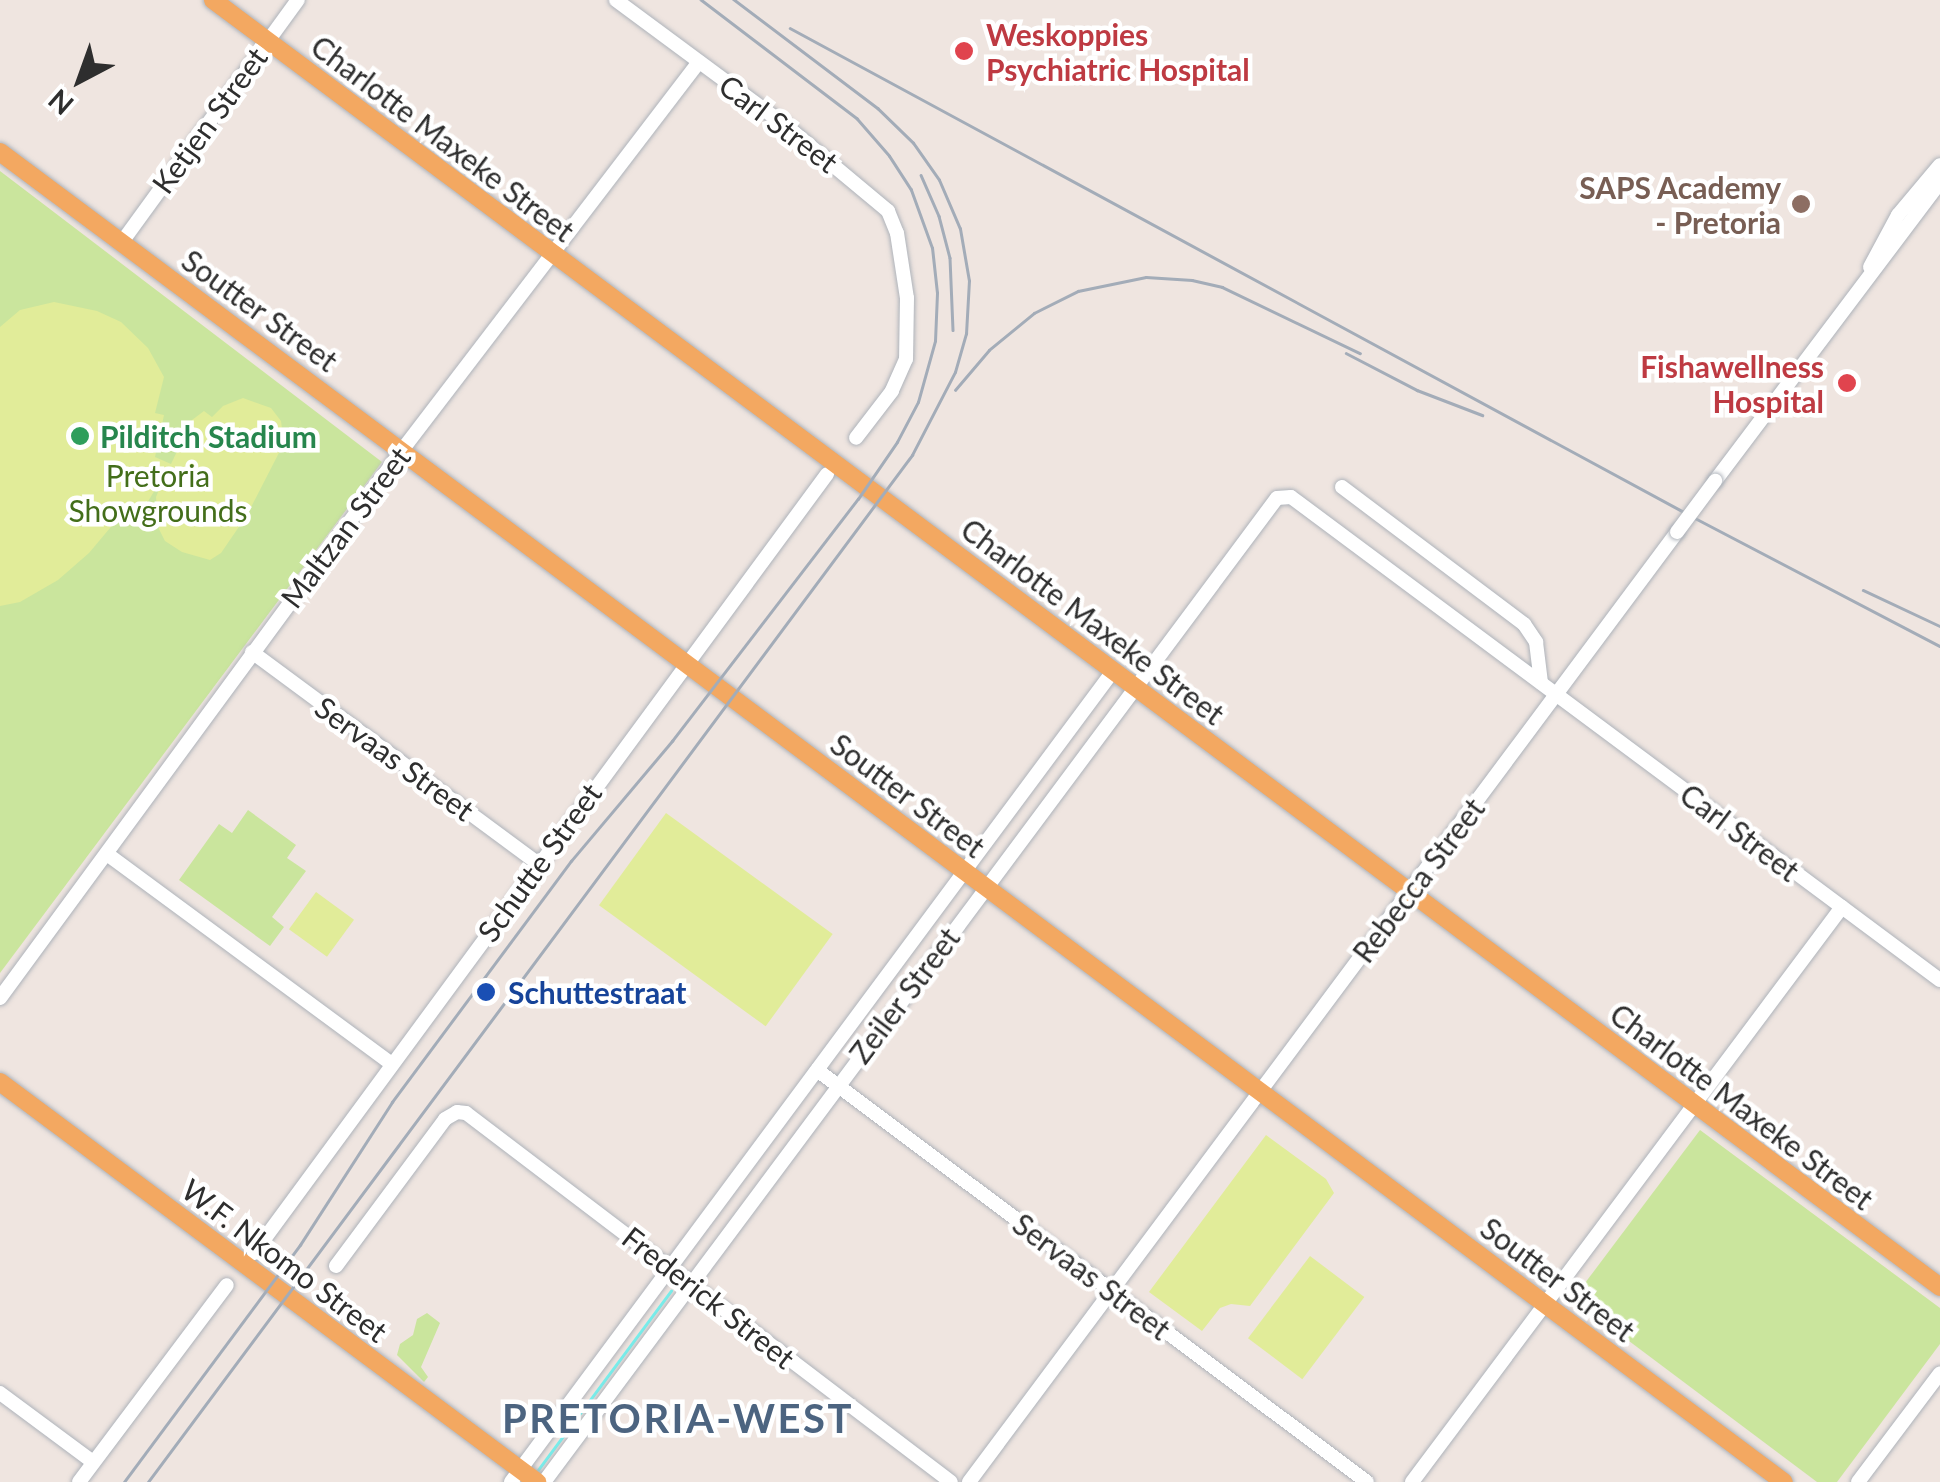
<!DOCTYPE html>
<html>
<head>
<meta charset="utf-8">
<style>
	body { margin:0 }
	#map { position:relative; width:1940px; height:1482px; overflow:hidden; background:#efe5e0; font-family:Lato,sans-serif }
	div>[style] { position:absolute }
	.green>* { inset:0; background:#cae59d }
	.pitch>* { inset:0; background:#e1ec99; transform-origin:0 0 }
	.stream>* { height:2.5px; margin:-1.25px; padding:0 1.25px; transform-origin:1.25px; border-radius:1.25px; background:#74f1ee }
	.roads { filter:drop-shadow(0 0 2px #aeb3ba) drop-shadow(0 0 2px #aeb3ba) }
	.minor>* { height:14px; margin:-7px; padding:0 7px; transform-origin:7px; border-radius:7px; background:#fff }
	.major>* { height:18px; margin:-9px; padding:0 9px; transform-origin:9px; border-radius:9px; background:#f3a861 }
	.rail>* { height:2.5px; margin:-1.25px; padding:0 1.25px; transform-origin:1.25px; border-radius:1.25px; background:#a3acb8 }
	.bridges { filter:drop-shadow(0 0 2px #aeb3ba) drop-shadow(0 0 2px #aeb3ba) }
	.minor-bridge>* { height:14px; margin:-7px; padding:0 7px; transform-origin:7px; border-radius:7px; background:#fff }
	.dots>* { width:28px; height:28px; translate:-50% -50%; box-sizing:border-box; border:5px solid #fff; border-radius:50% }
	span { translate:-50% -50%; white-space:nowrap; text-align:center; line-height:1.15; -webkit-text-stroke:9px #fff; paint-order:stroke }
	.health-label { font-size:30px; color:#be3a42; font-weight:700 }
	.left { translate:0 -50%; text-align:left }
	.right { translate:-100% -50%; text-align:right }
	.street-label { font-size:30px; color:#2e2e2e }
	.education-label { font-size:30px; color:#785e54; font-weight:700 }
	.leisure-label { font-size:30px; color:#27864d; font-weight:700 }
	.park-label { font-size:30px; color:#436e1a }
	.transit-label { font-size:30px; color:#164399; font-weight:700 }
	.district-label { font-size:40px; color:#4c6480; font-weight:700; letter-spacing:2.5px }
	.north { position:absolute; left:30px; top:30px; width:100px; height:100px; -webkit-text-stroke:8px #fff; paint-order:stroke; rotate:221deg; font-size:28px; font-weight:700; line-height:40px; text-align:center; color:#2e2e2e }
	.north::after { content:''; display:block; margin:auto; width:35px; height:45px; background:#2e2e2e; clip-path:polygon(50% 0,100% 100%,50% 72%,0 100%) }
</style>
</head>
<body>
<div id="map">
	<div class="green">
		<div style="clip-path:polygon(0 171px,382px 462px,0 973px)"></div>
		<div style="clip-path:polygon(248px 810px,296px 845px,287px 858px,306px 871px,272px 917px,284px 927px,270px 946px,179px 880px,219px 824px,232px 833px)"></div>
		<div style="clip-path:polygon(1700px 1130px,1940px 1308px,1940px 1344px,1837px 1482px,1817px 1482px,1573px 1299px)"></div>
		<div style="clip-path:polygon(427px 1313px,440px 1323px,421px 1367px,428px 1377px,424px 1382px,397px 1355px,400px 1344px,413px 1335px,417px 1319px)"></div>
	</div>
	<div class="pitch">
		<div style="clip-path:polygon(54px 302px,97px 311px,121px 322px,148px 348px,164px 377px,155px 413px,164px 415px,155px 457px,171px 464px,192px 420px,204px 411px,212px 417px,223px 406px,243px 398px,271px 408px,281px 421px,284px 443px,247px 515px,221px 553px,210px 560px,182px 552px,165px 541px,159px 529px,156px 497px,169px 466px,143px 510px,131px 503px,89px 553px,58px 580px,20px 602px,0 606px,0 327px,20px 310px)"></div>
		<div style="left:666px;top:813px;width:206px;height:114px;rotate:36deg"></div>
		<div style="left:316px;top:892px;width:47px;height:46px;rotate:36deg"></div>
		<div style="clip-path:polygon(1266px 1135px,1326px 1179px,1334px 1193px,1250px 1306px,1231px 1304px,1220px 1308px,1202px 1331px,1149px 1292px)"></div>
		<div style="left:1310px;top:1256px;width:68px;height:103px;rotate:37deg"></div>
	</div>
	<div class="stream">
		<div style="left:538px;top:1470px;width:223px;rotate:-53.4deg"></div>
	</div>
	<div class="roads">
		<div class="minor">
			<div style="left:616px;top:0;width:212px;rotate:36.5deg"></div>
			<div style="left:786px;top:126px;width:133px;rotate:39.8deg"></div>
			<div style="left:888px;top:211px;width:24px;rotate:68deg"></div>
			<div style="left:897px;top:233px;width:66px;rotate:81.3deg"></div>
			<div style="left:907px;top:298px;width:61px;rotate:90.9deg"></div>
			<div style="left:906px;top:359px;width:35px;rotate:114deg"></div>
			<div style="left:892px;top:391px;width:59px;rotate:127.5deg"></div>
			<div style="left:122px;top:242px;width:299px;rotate:-54deg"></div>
			<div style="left:1870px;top:267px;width:59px;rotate:-61.7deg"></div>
			<div style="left:1898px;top:215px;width:65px;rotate:-50deg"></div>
			<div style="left:1715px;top:481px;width:374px;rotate:-53deg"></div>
			<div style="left:1342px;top:487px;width:228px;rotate:37deg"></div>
			<div style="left:1524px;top:624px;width:22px;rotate:56deg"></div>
			<div style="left:1536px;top:642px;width:41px;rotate:83deg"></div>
			<div style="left:252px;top:652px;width:356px;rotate:36.5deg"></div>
			<div style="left:107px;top:854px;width:354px;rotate:36.4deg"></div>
			<div style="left:0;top:998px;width:681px;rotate:-53.72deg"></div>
			<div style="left:403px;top:449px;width:487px;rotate:-52.6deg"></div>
			<div style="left:817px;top:1070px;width:687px;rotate:36.84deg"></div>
			<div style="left:254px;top:1253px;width:967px;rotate:-53.66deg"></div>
			<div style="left:336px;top:1266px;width:183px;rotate:-53.4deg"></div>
			<div style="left:445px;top:1119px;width:14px;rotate:-30deg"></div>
			<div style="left:457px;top:1112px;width:9px;rotate:6deg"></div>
			<div style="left:466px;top:1113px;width:609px;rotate:37.26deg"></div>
			<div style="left:0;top:1393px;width:116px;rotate:36.6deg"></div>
			<div style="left:79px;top:1482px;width:246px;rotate:-53.1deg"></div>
			<div style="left:511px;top:1482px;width:1010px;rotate:-53.41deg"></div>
			<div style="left:544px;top:1482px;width:1227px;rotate:-53.32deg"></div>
			<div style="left:1277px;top:498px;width:14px;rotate:-4deg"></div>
			<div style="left:1291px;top:497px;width:809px;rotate:36.66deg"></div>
			<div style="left:969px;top:1482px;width:1185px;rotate:-53.3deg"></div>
			<div style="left:1412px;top:1482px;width:718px;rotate:-53.21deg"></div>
			<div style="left:1858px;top:1482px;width:136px;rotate:-53deg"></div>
		</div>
		<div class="major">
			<div style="left:213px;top:0;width:2154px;rotate:36.69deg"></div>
			<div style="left:0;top:152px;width:2225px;rotate:36.71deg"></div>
			<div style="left:0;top:1082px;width:670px;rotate:36.68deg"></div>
		</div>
	</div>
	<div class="rail">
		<div style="left:790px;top:28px;width:1029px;rotate:28.43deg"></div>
		<div style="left:1695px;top:518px;width:276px;rotate:27.6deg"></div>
		<div style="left:921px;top:175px;width:45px;rotate:66.3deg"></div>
		<div style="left:939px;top:216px;width:43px;rotate:75.3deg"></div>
		<div style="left:950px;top:258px;width:72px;rotate:87.6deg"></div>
		<div style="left:1346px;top:353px;width:80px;rotate:27.5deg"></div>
		<div style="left:1417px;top:390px;width:70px;rotate:21deg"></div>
		<div style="left:955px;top:390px;width:52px;rotate:-49.6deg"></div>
		<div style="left:989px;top:350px;width:58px;rotate:-39.4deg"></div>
		<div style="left:1034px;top:313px;width:49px;rotate:-26.6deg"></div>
		<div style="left:1078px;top:291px;width:69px;rotate:-11.6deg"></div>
		<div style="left:1146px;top:277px;width:46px;rotate:3.7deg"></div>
		<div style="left:1192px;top:280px;width:31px;rotate:13deg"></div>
		<div style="left:1222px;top:287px;width:153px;rotate:25.6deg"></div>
		<div style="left:1863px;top:590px;width:85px;rotate:25.1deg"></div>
		<div style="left:124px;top:1482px;width:295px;rotate:-53.4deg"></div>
		<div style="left:300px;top:1245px;width:170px;rotate:-57.2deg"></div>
		<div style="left:392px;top:1102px;width:300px;rotate:-53.4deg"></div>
		<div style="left:571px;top:861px;width:157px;rotate:-49.9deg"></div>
		<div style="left:672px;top:741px;width:305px;rotate:-52.5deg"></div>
		<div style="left:858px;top:499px;width:69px;rotate:-55.6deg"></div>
		<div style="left:897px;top:442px;width:45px;rotate:-62.3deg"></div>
		<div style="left:918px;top:402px;width:63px;rotate:-74.4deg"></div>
		<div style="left:935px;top:341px;width:48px;rotate:-87.6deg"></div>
		<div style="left:937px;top:293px;width:45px;rotate:-96.3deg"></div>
		<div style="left:932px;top:248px;width:62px;rotate:-109.9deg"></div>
		<div style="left:911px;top:190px;width:40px;rotate:-122.9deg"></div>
		<div style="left:889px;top:156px;width:49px;rotate:-130.9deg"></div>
		<div style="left:857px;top:119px;width:196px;rotate:-142.7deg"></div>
		<div style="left:148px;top:1482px;width:1280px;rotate:-53.35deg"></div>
		<div style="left:912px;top:455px;width:93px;rotate:-62.6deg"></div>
		<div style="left:955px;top:372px;width:40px;rotate:-74deg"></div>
		<div style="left:966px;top:334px;width:53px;rotate:-86.8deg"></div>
		<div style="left:969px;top:281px;width:53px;rotate:-99.8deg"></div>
		<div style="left:960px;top:229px;width:53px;rotate:-113.2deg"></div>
		<div style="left:939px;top:180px;width:45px;rotate:-125.1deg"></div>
		<div style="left:913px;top:143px;width:49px;rotate:-135.8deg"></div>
		<div style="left:878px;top:109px;width:181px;rotate:-142.9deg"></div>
	</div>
	<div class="bridges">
		<div class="minor-bridge">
			<div style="left:1677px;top:532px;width:64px;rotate:-53.3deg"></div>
		</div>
	</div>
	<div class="dots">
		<div style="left:964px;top:51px;background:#e0444e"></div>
		<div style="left:1801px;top:204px;background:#8d6e63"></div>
		<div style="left:1847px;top:383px;background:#e0444e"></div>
		<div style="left:80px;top:436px;background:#2e9e5b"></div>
		<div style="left:486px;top:992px;background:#1a4fb4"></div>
	</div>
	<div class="health-label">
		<span class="left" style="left:986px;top:51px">Weskoppies<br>Psychiatric Hospital</span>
		<span class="right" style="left:1824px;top:383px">Fishawellness<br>Hospital</span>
	</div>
	<div class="street-label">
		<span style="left:209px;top:120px;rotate:-54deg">Ketjen Street</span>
		<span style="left:779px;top:123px;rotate:37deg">Carl Street</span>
		<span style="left:443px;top:138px;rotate:37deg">Charlotte Maxeke Street</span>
		<span style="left:260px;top:310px;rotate:36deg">Soutter Street</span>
		<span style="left:345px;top:527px;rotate:-53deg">Maltzan Street</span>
		<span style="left:1093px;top:621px;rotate:37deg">Charlotte Maxeke Street</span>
		<span style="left:395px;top:758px;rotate:36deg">Servaas Street</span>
		<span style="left:908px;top:795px;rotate:37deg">Soutter Street</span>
		<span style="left:1740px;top:832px;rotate:37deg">Carl Street</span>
		<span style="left:539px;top:862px;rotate:-54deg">Schutte Street</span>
		<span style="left:1418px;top:880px;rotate:-53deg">Rebecca Street</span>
		<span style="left:904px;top:995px;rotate:-53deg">Zeiler Street</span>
		<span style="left:1742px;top:1106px;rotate:37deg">Charlotte Maxeke Street</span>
		<span style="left:285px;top:1260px;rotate:37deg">W.F. Nkomo Street</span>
		<span style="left:1092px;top:1276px;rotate:37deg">Servaas Street</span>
		<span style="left:1558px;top:1279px;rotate:37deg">Soutter Street</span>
		<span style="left:709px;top:1297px;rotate:38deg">Frederick Street</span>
	</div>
	<div class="education-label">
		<span class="right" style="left:1781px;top:204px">SAPS Academy<br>- Pretoria</span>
	</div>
	<div class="leisure-label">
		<span class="left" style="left:100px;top:436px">Pilditch Stadium</span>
	</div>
	<div class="park-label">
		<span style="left:158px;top:492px">Pretoria<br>Showgrounds</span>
	</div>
	<div class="transit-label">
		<span class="left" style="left:508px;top:992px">Schuttestraat</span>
	</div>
	<div class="district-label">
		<span style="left:678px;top:1418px">PRETORIA-WEST</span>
	</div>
	<div class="north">N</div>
</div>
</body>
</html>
